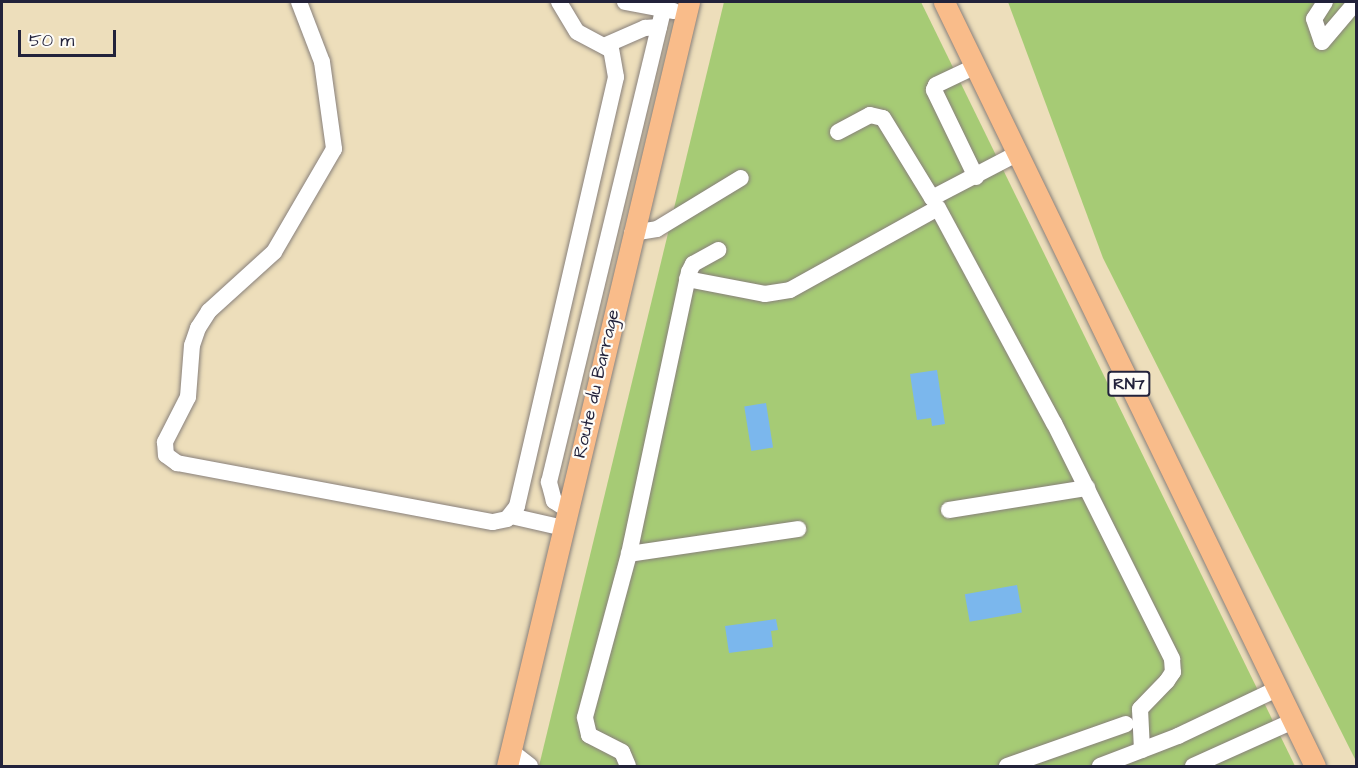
<!DOCTYPE html>
<html>
<head>
<meta charset="utf-8">
<style>
	body { margin:0 }
	#map { position:relative; width:1358px; height:768px; overflow:hidden; background:#eddebb; font-family:"Architects Daughter",sans-serif }
	div>[style] { position:absolute }
	.green>* { inset:0; background:#a6cb75 }
	.water>* { inset:0; background:#7bb7ed; transform-origin:0 0 }
	.roads { filter:drop-shadow(0 0 2px #88807b) drop-shadow(0 0 2px #88807b) }
	.minor>* { height:16px; margin:-8px; padding:0 8px; transform-origin:8px; border-radius:8px; background:#fff }
	.major>* { height:21px; margin:-10.5px; padding:0 10.5px; transform-origin:10.5px; border-radius:10.5px; background:#f9bc8a }
	span { translate:-50% -50%; white-space:nowrap; text-align:center; line-height:1.15; -webkit-text-stroke:4.5px #fdfcf7; paint-order:stroke }
	.shield-label span { padding:2px 4px; background:#fdfcf7; border:2px solid; border-radius:4px; -webkit-text-stroke-width:0 }
	.shield-label { font-size:16px; color:#22223b; font-weight:700 }
	.street-label { font-size:18px; color:#22223b }
	.frame { position:absolute; inset:0; border:3px solid #22223b; pointer-events:none }
	.scale { position:absolute; left:18px; top:30px; width:98px; height:27px; box-sizing:border-box; border:3px solid #22223b; border-top:0; padding-left:8px; font-size:18px; line-height:21px; white-space:nowrap; color:#22223b; -webkit-text-stroke:4px #fdfcf7; paint-order:stroke }
</style>
</head>
<body>
<div id="map">
	<div class="green">
		<div style="clip-path:polygon(724px 2px,921px 2px,1295px 766px,539px 766px)"></div>
		<div style="clip-path:polygon(1008px 2px,1356px 2px,1356px 761px,1103px 258px)"></div>
	</div>
	<div class="water">
		<div style="clip-path:polygon(937px 370px,945px 424px,932px 426px,931px 418px,917px 420px,910px 374px)"></div>
		<div style="left:766px;top:403px;width:45px;height:22px;rotate:81deg"></div>
		<div style="left:1017px;top:585px;width:28px;height:53px;rotate:80deg"></div>
		<div style="clip-path:polygon(776px 619px,778px 630px,771px 631px,773px 647px,729px 653px,725px 626px)"></div>
	</div>
	<div class="roads">
		<div class="minor">
			<div style="left:299px;top:2px;width:64px;rotate:69deg"></div>
			<div style="left:322px;top:62px;width:88px;rotate:82.1deg"></div>
			<div style="left:334px;top:149px;width:119px;rotate:120.2deg"></div>
			<div style="left:274px;top:252px;width:88px;rotate:137.8deg"></div>
			<div style="left:209px;top:311px;width:20px;rotate:123deg"></div>
			<div style="left:198px;top:328px;width:18px;rotate:109deg"></div>
			<div style="left:192px;top:345px;width:52px;rotate:94.4deg"></div>
			<div style="left:188px;top:397px;width:51px;rotate:117.1deg"></div>
			<div style="left:165px;top:442px;width:13px;rotate:86deg"></div>
			<div style="left:166px;top:455px;width:14px;rotate:36deg"></div>
			<div style="left:177px;top:463px;width:321px;rotate:10.6deg"></div>
			<div style="left:493px;top:522px;width:14px;rotate:-12deg"></div>
			<div style="left:507px;top:519px;width:16px;rotate:-52deg"></div>
			<div style="left:517px;top:506px;width:440px;rotate:-77deg"></div>
			<div style="left:616px;top:77px;width:27px;rotate:-100deg"></div>
			<div style="left:611px;top:50px;width:38px;rotate:-152deg"></div>
			<div style="left:577px;top:32px;width:35px;rotate:-121deg"></div>
			<div style="left:625px;top:2px;width:50px;rotate:10.4deg"></div>
			<div style="left:1325px;top:2px;width:20px;rotate:123deg"></div>
			<div style="left:1314px;top:19px;width:24px;rotate:71deg"></div>
			<div style="left:1322px;top:42px;width:52px;rotate:-49.6deg"></div>
			<div style="left:606px;top:45px;width:43px;rotate:-23.6deg"></div>
			<div style="left:645px;top:28px;width:14px;rotate:-4deg"></div>
			<div style="left:838px;top:132px;width:36px;rotate:-28deg"></div>
			<div style="left:870px;top:115px;width:13px;rotate:13deg"></div>
			<div style="left:883px;top:118px;width:94px;rotate:58.5deg"></div>
			<div style="left:932px;top:198px;width:97px;rotate:-27.6deg"></div>
			<div style="left:976px;top:177px;width:97px;rotate:-115.8deg"></div>
			<div style="left:934px;top:90px;width:5px;rotate:-68deg"></div>
			<div style="left:936px;top:85px;width:44px;rotate:-25.4deg"></div>
			<div style="left:632px;top:233px;width:25px;rotate:-9deg"></div>
			<div style="left:657px;top:229px;width:98px;rotate:-31.3deg"></div>
			<div style="left:687px;top:279px;width:79px;rotate:10.9deg"></div>
			<div style="left:765px;top:294px;width:25px;rotate:-9deg"></div>
			<div style="left:790px;top:290px;width:169px;rotate:-29deg"></div>
			<div style="left:938px;top:208px;width:244px;rotate:61.7deg"></div>
			<div style="left:1054px;top:423px;width:264px;rotate:63.4deg"></div>
			<div style="left:1172px;top:659px;width:13px;rotate:86deg"></div>
			<div style="left:1173px;top:672px;width:11px;rotate:124deg"></div>
			<div style="left:1167px;top:681px;width:39px;rotate:134deg"></div>
			<div style="left:1140px;top:709px;width:41px;rotate:87.2deg"></div>
			<div style="left:568px;top:510px;width:17px;rotate:-147deg"></div>
			<div style="left:554px;top:501px;width:20px;rotate:-105deg"></div>
			<div style="left:549px;top:482px;width:486px;rotate:-76.4deg"></div>
			<div style="left:949px;top:510px;width:140px;rotate:-9.1deg"></div>
			<div style="left:511px;top:516px;width:54px;rotate:12.8deg"></div>
			<div style="left:629px;top:554px;width:171px;rotate:-8.4deg"></div>
			<div style="left:511px;top:751px;width:24px;rotate:38deg"></div>
			<div style="left:628px;top:766px;width:15px;rotate:-113deg"></div>
			<div style="left:622px;top:752px;width:37px;rotate:-153deg"></div>
			<div style="left:589px;top:735px;width:18px;rotate:-103deg"></div>
			<div style="left:585px;top:717px;width:169px;rotate:-74.9deg"></div>
			<div style="left:629px;top:554px;width:288px;rotate:-78deg"></div>
			<div style="left:689px;top:272px;width:9px;rotate:-63deg"></div>
			<div style="left:693px;top:264px;width:29px;rotate:-29deg"></div>
			<div style="left:1007px;top:766px;width:126px;rotate:-19.4deg"></div>
			<div style="left:1100px;top:766px;width:84px;rotate:-21deg"></div>
			<div style="left:1178px;top:736px;width:110px;rotate:-25.4deg"></div>
			<div style="left:1193px;top:766px;width:110px;rotate:-24.2deg"></div>
		</div>
		<div class="major">
			<div style="left:944px;top:2px;width:849px;rotate:64.1deg"></div>
			<div style="left:507px;top:766px;width:785px;rotate:-76.6deg"></div>
		</div>
	</div>
	<div class="shield-label">
		<span style="left:1129px;top:384px">RN7</span>
	</div>
	<div class="street-label">
		<span style="left:597px;top:384px;rotate:-77deg">Route du Barrage</span>
	</div>
	<div class="frame"></div>
	<div class="scale">50 m</div>
</div>
</body>
</html>
